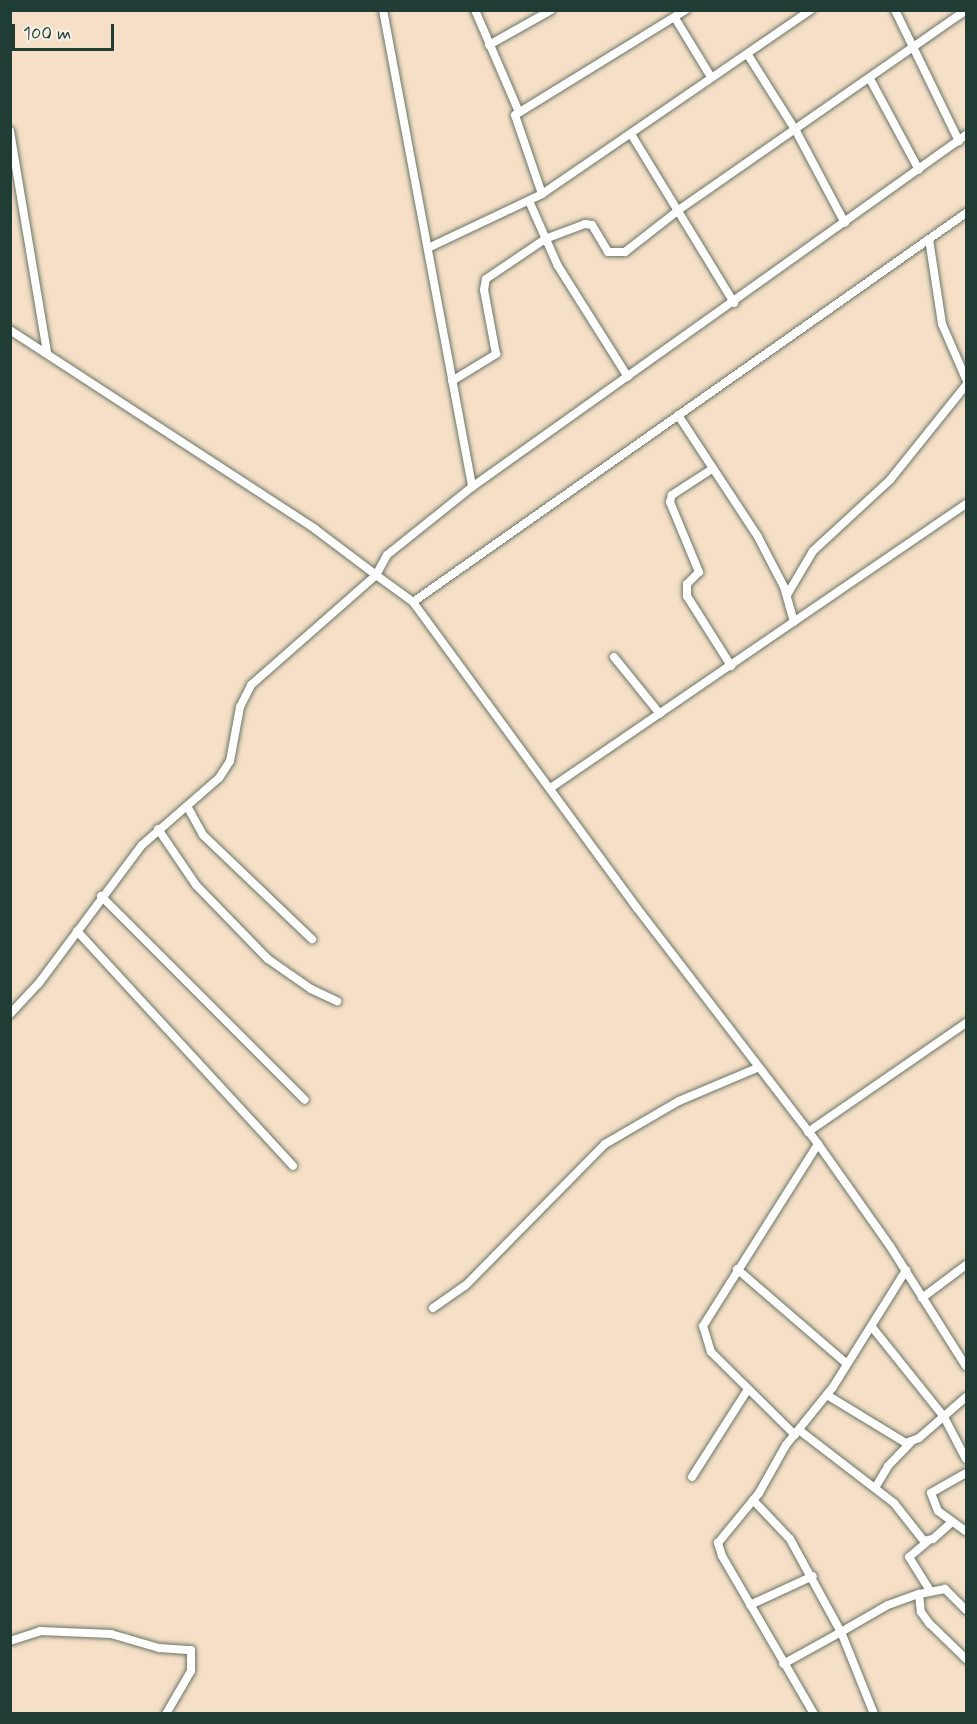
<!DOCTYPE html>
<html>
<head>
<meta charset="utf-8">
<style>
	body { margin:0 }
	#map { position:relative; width:977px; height:1724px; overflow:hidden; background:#f5dfc6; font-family:Mynerve,sans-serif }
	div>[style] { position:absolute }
	.roads { filter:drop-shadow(0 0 2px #6a7667) drop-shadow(0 0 2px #6a7667) }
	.minor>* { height:8px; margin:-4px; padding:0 4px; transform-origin:4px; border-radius:4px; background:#fff }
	span { translate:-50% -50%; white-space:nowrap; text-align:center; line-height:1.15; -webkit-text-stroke:4.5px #f7f3e8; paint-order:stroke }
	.frame { position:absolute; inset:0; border:12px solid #1f3d34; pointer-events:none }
	.scale { position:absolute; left:12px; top:24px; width:102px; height:27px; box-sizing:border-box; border:3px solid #1f3d34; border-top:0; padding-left:8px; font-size:18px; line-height:21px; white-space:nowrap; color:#1f3d34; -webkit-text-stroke:4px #f7f3e8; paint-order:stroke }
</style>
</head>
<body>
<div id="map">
	<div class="roads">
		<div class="minor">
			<div style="left:383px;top:10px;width:485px;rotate:79.4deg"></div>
			<div style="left:475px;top:10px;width:111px;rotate:66.7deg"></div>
			<div style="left:895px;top:10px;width:146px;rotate:64deg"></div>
			<div style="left:675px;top:18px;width:69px;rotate:58.6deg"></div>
			<div style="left:489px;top:45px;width:71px;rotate:-29.4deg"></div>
			<div style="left:748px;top:55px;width:90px;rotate:57.7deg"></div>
			<div style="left:796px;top:131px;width:104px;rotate:62deg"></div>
			<div style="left:870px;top:79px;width:103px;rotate:61.7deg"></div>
			<div style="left:10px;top:131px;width:224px;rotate:80.5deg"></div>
			<div style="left:631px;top:134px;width:198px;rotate:58.6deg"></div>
			<div style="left:542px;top:194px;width:83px;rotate:-108.9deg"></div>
			<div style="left:515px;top:115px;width:201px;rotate:-31.6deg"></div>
			<div style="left:529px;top:201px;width:71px;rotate:66deg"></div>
			<div style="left:558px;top:266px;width:131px;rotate:57.8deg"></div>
			<div style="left:929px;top:239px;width:86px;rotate:81.3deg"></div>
			<div style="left:942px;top:324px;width:60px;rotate:66.4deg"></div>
			<div style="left:428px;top:248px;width:126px;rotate:-25.3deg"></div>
			<div style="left:542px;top:194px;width:326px;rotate:-34.4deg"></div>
			<div style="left:10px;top:330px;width:364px;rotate:33.1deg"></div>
			<div style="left:315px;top:529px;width:76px;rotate:37deg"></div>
			<div style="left:376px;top:575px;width:23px;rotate:-61deg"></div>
			<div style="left:387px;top:555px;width:109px;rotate:-38.7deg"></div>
			<div style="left:472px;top:487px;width:607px;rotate:-35.47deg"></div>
			<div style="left:452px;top:381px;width:52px;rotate:-31.5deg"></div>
			<div style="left:496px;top:354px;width:65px;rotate:-100.6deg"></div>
			<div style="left:484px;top:290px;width:11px;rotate:-80deg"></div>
			<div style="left:486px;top:279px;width:71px;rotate:-34.1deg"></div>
			<div style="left:545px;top:239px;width:43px;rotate:-20.6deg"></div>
			<div style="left:585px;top:224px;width:7px;rotate:8deg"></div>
			<div style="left:592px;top:225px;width:31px;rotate:59deg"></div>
			<div style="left:608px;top:252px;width:17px"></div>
			<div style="left:625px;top:252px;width:70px;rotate:-38deg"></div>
			<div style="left:680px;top:209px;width:348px;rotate:-34.8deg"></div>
			<div style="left:678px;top:415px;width:146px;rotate:56.7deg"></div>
			<div style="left:758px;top:537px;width:56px;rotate:62.5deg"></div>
			<div style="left:784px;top:587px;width:36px;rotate:74deg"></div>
			<div style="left:712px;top:469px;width:48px;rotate:147deg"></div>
			<div style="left:672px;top:495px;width:7px;rotate:106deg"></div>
			<div style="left:670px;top:502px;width:76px;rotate:67.5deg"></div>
			<div style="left:699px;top:572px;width:17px;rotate:135deg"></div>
			<div style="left:687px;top:584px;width:12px;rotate:90deg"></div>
			<div style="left:687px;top:596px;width:83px;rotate:57.8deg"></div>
			<div style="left:787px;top:595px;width:51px;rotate:-59.4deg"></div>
			<div style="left:813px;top:551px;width:105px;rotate:-42.7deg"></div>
			<div style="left:890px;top:480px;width:122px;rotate:-51.3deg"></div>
			<div style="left:413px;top:602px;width:379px;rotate:53.8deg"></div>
			<div style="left:637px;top:908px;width:297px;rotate:52.5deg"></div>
			<div style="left:818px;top:1144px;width:125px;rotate:54.8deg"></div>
			<div style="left:890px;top:1246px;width:142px;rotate:57.7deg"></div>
			<div style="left:614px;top:657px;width:73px;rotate:51.1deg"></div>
			<div style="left:552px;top:787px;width:501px;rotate:-34.36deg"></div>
			<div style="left:187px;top:806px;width:33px;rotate:61deg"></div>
			<div style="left:203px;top:835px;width:151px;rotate:43.7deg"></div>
			<div style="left:158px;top:829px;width:68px;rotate:55.8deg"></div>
			<div style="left:196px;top:885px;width:103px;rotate:45.8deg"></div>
			<div style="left:268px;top:959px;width:52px;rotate:34.9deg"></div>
			<div style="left:311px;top:989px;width:29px;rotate:25deg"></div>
			<div style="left:101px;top:896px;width:288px;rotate:45deg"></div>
			<div style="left:77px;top:931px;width:319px;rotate:47.4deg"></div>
			<div style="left:10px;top:1014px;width:42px;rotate:-46.9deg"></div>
			<div style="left:39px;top:983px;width:172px;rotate:-53.3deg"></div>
			<div style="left:142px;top:845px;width:102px;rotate:-41deg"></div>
			<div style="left:219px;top:778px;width:20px;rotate:-57deg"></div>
			<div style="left:230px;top:761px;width:55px;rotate:-79.5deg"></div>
			<div style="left:240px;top:707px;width:25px;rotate:-63deg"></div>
			<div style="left:251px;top:685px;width:167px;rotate:-41.3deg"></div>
			<div style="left:376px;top:575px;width:46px;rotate:36.1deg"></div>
			<div style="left:413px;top:602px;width:676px;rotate:-35.12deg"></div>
			<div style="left:808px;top:1132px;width:192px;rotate:-34.6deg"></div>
			<div style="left:737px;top:1269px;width:145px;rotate:40.8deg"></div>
			<div style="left:922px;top:1298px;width:55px;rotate:-36.9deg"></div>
			<div style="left:433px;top:1308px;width:39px;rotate:-35deg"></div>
			<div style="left:465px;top:1286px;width:199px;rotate:-45.4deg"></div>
			<div style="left:605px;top:1144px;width:86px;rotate:-30.2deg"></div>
			<div style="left:679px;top:1101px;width:85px;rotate:-22.9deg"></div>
			<div style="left:872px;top:1327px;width:115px;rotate:51.3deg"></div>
			<div style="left:944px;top:1417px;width:47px;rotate:62.4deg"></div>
			<div style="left:827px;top:1395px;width:92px;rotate:31.3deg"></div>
			<div style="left:906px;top:1443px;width:14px;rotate:-21deg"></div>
			<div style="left:919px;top:1438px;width:62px;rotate:-41.1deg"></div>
			<div style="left:799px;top:1430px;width:120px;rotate:37.5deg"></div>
			<div style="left:894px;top:1503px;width:48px;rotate:51.7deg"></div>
			<div style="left:924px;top:1541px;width:9px;rotate:-13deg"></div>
			<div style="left:933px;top:1539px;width:25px;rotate:-42deg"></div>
			<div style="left:795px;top:1435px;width:118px;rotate:-135.3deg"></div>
			<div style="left:711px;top:1352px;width:27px;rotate:-107deg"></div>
			<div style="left:703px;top:1326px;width:215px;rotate:-57.7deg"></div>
			<div style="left:966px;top:1473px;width:40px;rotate:150.3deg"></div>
			<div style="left:931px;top:1493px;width:19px;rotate:69deg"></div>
			<div style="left:938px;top:1511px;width:34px;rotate:36deg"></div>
			<div style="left:692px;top:1477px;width:104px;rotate:-57.5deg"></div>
			<div style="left:875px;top:1488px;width:26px;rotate:-59deg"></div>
			<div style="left:888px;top:1466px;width:32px;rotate:-46deg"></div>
			<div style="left:753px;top:1500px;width:54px;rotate:46.5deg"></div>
			<div style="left:790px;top:1539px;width:106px;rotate:61.3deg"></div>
			<div style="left:841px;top:1632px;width:66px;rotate:151.1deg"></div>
			<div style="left:927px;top:1542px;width:23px;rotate:140deg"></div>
			<div style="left:909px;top:1557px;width:40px;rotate:58deg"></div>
			<div style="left:750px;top:1605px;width:69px;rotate:-24.7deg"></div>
			<div style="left:966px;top:1610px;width:30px;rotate:-135deg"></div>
			<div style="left:945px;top:1589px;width:26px;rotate:169deg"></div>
			<div style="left:919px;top:1594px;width:18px;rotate:84deg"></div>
			<div style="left:921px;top:1612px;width:14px;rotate:54deg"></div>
			<div style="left:929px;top:1623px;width:52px;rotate:44.2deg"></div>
			<div style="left:10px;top:1641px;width:32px;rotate:-18deg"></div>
			<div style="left:40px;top:1631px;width:71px;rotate:2.4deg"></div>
			<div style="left:111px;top:1634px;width:50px;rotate:16.3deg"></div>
			<div style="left:159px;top:1648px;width:32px;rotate:4deg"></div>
			<div style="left:191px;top:1650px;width:21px;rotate:90deg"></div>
			<div style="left:191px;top:1671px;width:50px;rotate:120.2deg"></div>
			<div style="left:814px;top:1714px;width:183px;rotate:-120.2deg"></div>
			<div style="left:722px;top:1556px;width:14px;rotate:-107deg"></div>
			<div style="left:718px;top:1543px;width:65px;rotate:-50.6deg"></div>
			<div style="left:759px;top:1493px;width:55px;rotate:-60.6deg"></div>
			<div style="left:786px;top:1445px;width:75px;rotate:-51deg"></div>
			<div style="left:833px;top:1387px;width:138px;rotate:-58deg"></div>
			<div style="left:874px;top:1714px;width:88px;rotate:-111.9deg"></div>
			<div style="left:841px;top:1632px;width:54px;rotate:-29.9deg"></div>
			<div style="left:888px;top:1605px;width:33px;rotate:-20deg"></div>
		</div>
	</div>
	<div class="frame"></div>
	<div class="scale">100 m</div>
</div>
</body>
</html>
